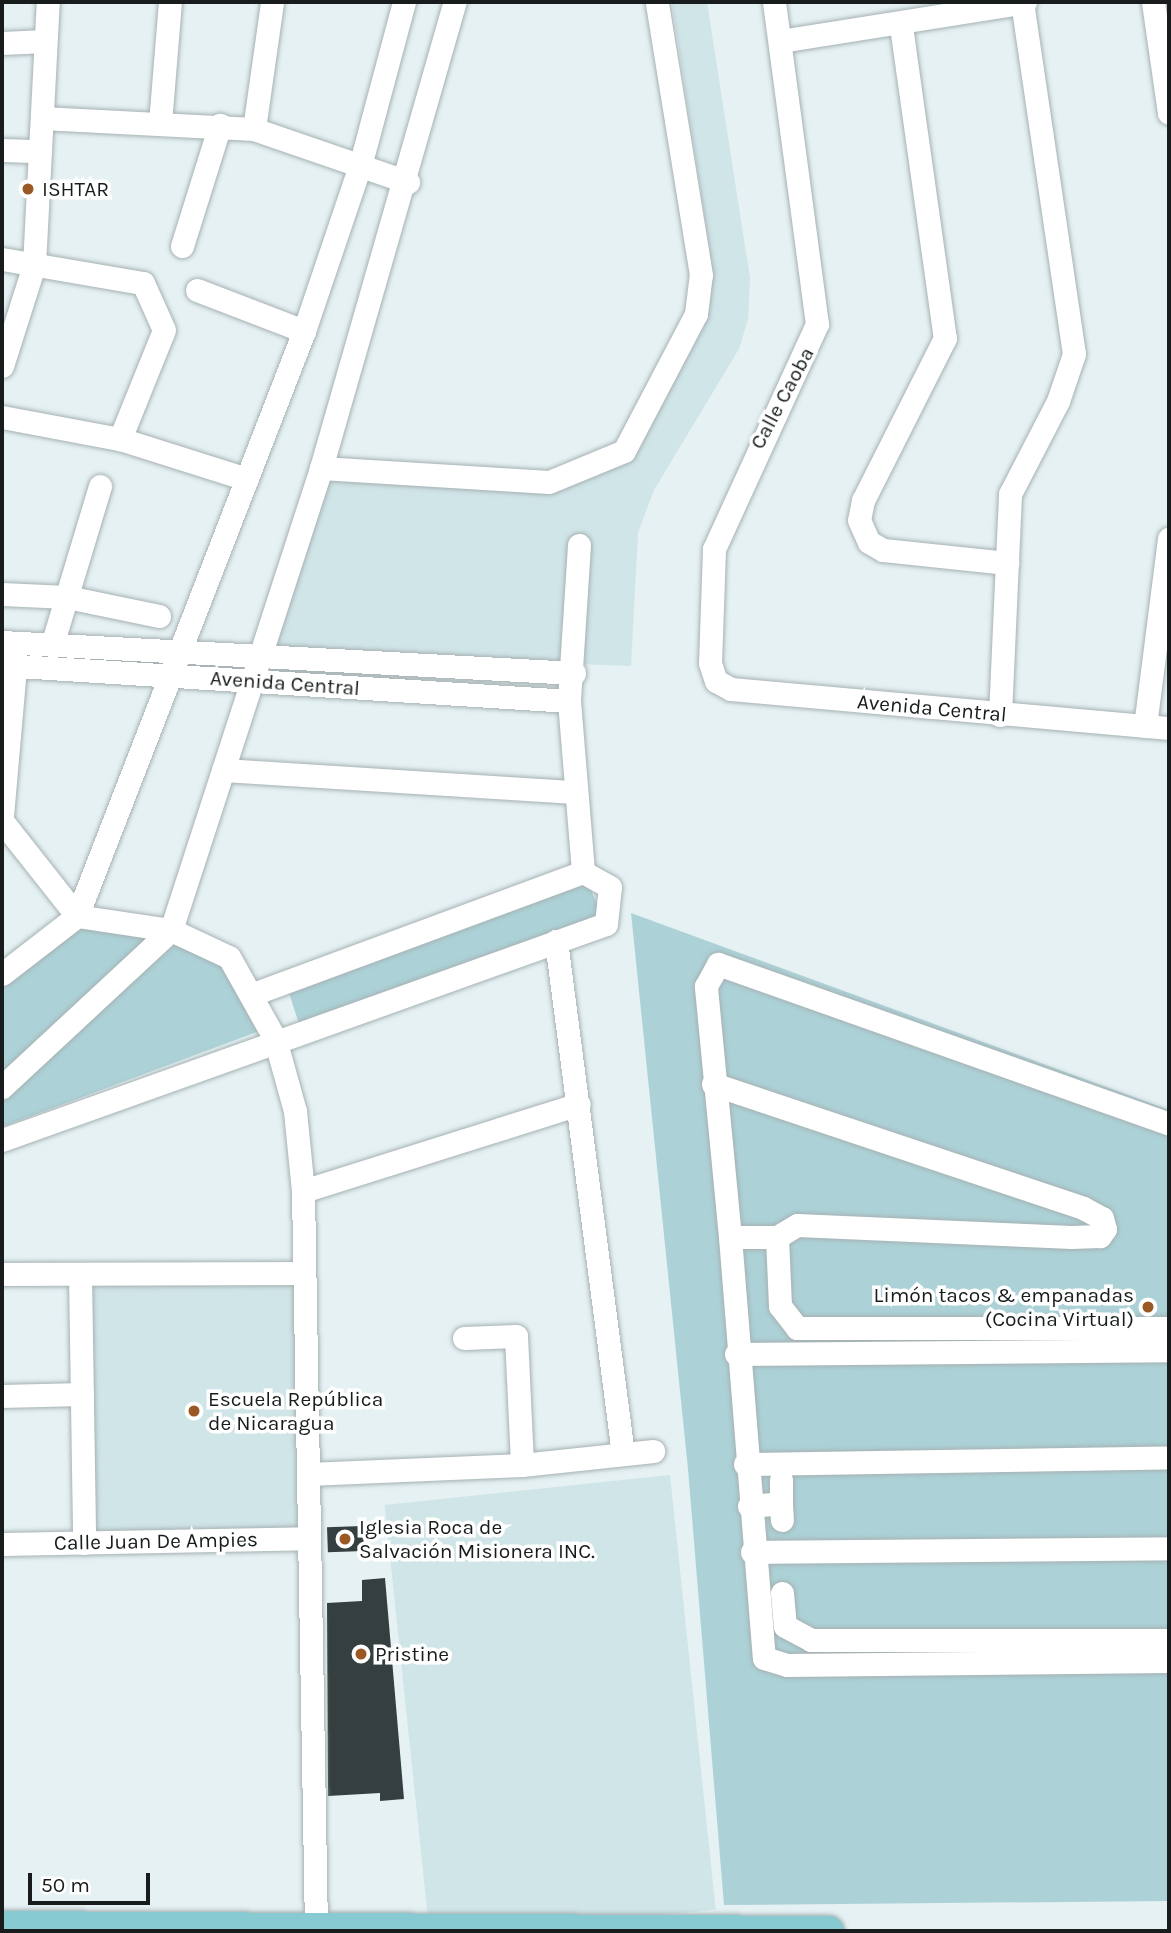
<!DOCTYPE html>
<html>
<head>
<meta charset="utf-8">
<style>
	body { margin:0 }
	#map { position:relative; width:1171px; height:1933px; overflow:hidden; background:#e5f1f3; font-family:Karla,sans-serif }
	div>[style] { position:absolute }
	.built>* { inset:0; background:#d0e5e8; transform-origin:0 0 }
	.green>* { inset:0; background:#acd2d7 }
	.building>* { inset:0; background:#353f40; transform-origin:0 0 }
	.roads { filter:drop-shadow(0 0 2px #a6b1b3) drop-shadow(0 0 2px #a6b1b3) }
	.minor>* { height:23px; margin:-11.5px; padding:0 11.5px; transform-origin:11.5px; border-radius:11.5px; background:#fff }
	.major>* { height:30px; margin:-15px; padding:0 15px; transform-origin:15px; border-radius:15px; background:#88cad1 }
	.dots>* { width:19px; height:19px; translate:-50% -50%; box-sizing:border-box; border:4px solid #fff; border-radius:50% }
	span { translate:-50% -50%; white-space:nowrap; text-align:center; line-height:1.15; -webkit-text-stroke:7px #fff; paint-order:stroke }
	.poi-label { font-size:21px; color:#181c1d }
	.left { translate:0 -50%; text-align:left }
	.right { translate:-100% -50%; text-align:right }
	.street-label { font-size:21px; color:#181c1d }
	.frame { position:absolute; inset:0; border:4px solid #181c1d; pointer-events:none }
	.scale { position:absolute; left:28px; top:1873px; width:122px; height:32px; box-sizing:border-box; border:4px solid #181c1d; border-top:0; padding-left:9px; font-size:21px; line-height:24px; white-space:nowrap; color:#181c1d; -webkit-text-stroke:5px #fff; paint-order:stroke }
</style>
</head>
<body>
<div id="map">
	<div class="built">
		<div style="clip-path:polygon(672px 2px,707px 2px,750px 278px,748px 319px,739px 349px,654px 490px,638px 533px,631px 666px,274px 652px,327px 476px,550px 491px,632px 456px,706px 315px,712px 266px)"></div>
		<div style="left:303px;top:1273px;width:265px;height:223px;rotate:89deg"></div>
		<div style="left:670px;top:1475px;width:437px;height:287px;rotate:84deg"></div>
	</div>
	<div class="green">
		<div style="clip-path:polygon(583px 872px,606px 924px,301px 1030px,289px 993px)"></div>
		<div style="clip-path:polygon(631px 913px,1169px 1110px,1169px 1901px,724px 1905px,688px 1469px)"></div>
		<div style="clip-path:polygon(81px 927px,152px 938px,2px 1074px,2px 987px)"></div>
		<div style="clip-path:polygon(174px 945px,220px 962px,257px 1032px,2px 1127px,2px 1099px)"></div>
	</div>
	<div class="building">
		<div style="left:363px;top:1526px;width:25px;height:36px;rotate:88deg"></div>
		<div style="clip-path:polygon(385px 1578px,404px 1799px,380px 1801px,380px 1793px,328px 1796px,327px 1603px,362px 1601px,362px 1580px)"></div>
	</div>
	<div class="roads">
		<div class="minor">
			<div style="left:774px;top:2px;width:325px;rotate:82.4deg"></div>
			<div style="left:817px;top:324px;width:247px;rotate:114.6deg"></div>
			<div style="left:714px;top:549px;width:114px;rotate:92deg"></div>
			<div style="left:710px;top:663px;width:19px;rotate:72deg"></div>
			<div style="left:716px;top:681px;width:17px;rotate:28deg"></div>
			<div style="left:731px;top:689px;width:440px;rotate:5.1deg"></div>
			<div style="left:1153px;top:2px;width:112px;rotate:81.8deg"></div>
			<div style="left:901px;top:26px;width:315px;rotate:82deg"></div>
			<div style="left:945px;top:338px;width:182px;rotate:116.8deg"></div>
			<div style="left:863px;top:500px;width:20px;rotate:101deg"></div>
			<div style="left:859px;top:520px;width:24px;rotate:66deg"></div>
			<div style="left:869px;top:542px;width:16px;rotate:30deg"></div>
			<div style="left:883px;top:550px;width:125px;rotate:6deg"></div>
			<div style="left:780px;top:41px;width:248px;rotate:-9deg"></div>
			<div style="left:2px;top:43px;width:43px;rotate:-2.7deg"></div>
			<div style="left:42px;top:118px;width:212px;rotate:3deg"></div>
			<div style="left:254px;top:129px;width:163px;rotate:19deg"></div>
			<div style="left:160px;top:123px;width:121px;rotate:-85.3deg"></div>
			<div style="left:254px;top:129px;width:128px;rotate:-81.9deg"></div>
			<div style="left:2px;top:150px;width:38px;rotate:2deg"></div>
			<div style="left:182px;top:246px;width:127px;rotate:-72.6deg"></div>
			<div style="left:2px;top:259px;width:143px;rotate:9.7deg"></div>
			<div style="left:143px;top:283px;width:51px;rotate:65.9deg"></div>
			<div style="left:164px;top:330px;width:118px;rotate:112deg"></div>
			<div style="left:197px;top:290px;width:115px;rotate:21deg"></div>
			<div style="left:2px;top:366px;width:106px;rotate:-72.4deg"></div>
			<div style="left:34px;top:265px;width:263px;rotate:-87deg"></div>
			<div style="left:2px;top:417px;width:120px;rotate:10.6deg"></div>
			<div style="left:120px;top:439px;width:133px;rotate:17.5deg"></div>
			<div style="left:321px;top:468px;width:228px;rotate:3.5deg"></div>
			<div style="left:549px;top:482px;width:81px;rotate:-22.5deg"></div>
			<div style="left:624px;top:451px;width:155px;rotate:-62.3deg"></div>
			<div style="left:696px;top:314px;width:39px;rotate:-83deg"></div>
			<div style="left:701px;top:275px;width:277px;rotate:-99.2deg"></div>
			<div style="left:579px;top:545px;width:156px;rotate:93.7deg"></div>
			<div style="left:569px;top:701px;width:172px;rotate:85.3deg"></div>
			<div style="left:2px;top:594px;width:65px;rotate:2.6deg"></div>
			<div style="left:67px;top:597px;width:94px;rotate:11.7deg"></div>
			<div style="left:2px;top:642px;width:573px;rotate:3.1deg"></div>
			<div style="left:52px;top:645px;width:166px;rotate:-73.2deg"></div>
			<div style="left:2px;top:665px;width:568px;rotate:3.63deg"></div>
			<div style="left:1000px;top:715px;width:221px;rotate:-87.4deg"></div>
			<div style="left:1010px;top:494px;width:105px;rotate:-62.7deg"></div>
			<div style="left:1058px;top:401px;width:50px;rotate:-71.2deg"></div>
			<div style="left:1074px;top:354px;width:356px;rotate:-98.4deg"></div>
			<div style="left:1145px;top:726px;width:189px;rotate:-82.7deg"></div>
			<div style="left:223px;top:770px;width:353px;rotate:3.6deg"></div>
			<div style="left:2px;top:816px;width:151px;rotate:-85deg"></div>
			<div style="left:2px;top:821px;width:121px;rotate:51.7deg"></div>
			<div style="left:77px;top:916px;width:95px;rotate:8.5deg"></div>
			<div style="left:171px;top:930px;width:64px;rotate:25deg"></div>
			<div style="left:229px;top:957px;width:94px;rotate:60.7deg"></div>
			<div style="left:275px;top:1039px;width:75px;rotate:74.5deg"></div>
			<div style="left:295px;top:1111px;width:80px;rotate:84.3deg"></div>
			<div style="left:303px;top:1191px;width:739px;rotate:88.99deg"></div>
			<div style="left:556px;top:941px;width:517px;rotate:82.56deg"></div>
			<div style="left:2px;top:974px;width:95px;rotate:-37.7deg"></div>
			<div style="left:77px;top:916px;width:627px;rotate:-68.79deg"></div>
			<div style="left:304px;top:331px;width:174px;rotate:-71.3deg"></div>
			<div style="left:360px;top:166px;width:170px;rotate:-75deg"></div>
			<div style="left:713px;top:1084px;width:390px;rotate:18.5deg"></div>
			<div style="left:1083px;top:1208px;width:21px;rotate:28deg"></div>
			<div style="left:1102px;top:1218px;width:11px;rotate:75deg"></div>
			<div style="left:1105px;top:1229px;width:9px;rotate:126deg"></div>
			<div style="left:1100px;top:1236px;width:29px;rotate:178deg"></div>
			<div style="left:1071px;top:1237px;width:274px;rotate:-177.5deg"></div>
			<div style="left:797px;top:1225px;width:23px;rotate:149deg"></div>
			<div style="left:777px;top:1237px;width:47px;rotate:180deg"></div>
			<div style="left:730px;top:1237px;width:422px;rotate:85.4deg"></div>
			<div style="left:764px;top:1658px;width:24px;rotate:17deg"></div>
			<div style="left:787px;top:1665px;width:382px;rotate:-0.6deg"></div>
			<div style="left:2px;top:1087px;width:231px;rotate:-42.9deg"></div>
			<div style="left:171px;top:930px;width:486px;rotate:-72deg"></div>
			<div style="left:321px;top:468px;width:485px;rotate:-74deg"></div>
			<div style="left:2px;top:1140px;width:641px;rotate:-19.68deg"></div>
			<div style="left:606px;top:924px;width:37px;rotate:-84deg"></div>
			<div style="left:610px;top:887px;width:31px;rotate:-151deg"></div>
			<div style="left:583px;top:872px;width:354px;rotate:159.7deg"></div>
			<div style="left:303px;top:1191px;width:289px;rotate:-17.5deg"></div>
			<div style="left:730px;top:1237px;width:252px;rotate:-95.5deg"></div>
			<div style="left:706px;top:986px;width:25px;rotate:-61deg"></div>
			<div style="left:718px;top:964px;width:479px;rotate:19.5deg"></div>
			<div style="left:777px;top:1237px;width:69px;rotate:87.5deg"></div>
			<div style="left:780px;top:1306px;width:28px;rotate:52deg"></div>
			<div style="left:797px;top:1328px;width:372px"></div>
			<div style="left:2px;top:1274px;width:301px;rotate:-0.2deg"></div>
			<div style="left:80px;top:1275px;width:268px;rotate:89.1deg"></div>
			<div style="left:464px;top:1338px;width:52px;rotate:-2.2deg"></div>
			<div style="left:516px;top:1336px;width:129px;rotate:87.3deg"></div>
			<div style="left:736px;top:1354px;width:433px;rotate:-0.5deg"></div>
			<div style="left:2px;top:1396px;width:80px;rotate:-1.4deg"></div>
			<div style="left:745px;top:1464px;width:424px;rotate:-0.9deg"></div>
			<div style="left:308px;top:1474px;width:214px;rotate:-2.4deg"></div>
			<div style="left:522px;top:1465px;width:132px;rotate:-6.1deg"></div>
			<div style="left:781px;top:1480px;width:23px;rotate:90deg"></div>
			<div style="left:749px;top:1506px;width:32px;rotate:-5deg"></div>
			<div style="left:781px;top:1503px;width:17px;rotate:87deg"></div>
			<div style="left:2px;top:1544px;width:307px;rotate:-1.1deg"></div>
			<div style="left:752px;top:1552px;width:417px;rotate:-0.5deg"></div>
			<div style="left:782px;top:1593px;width:33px;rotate:85deg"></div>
			<div style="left:785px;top:1626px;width:30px;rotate:28deg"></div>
			<div style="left:811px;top:1640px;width:358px"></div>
		</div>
		<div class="major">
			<div style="left:2px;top:1926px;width:827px;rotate:0.35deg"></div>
		</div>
	</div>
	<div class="dots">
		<div style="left:28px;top:189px;background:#9a5924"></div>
		<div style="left:1148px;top:1307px;background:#9a5924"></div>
		<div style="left:194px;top:1411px;background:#9a5924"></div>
		<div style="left:345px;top:1539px;background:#9a5924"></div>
		<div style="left:361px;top:1654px;background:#9a5924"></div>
	</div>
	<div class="poi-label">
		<span class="left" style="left:42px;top:189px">ISHTAR</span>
		<span class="right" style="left:1134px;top:1307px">Limón tacos &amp; empanadas<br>(Cocina Virtual)</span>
		<span class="left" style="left:208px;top:1411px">Escuela República<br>de Nicaragua</span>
		<span class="left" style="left:359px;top:1539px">Iglesia Roca de<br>Salvación Misionera INC.</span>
		<span class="left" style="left:375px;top:1654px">Pristine</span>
	</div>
	<div class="street-label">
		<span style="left:782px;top:398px;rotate:-62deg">Calle Caoba</span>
		<span style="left:285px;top:683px;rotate:4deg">Avenida Central</span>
		<span style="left:932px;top:708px;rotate:5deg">Avenida Central</span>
		<span style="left:156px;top:1541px;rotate:-1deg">Calle Juan De Ampies</span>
	</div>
	<div class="frame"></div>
	<div class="scale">50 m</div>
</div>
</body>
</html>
